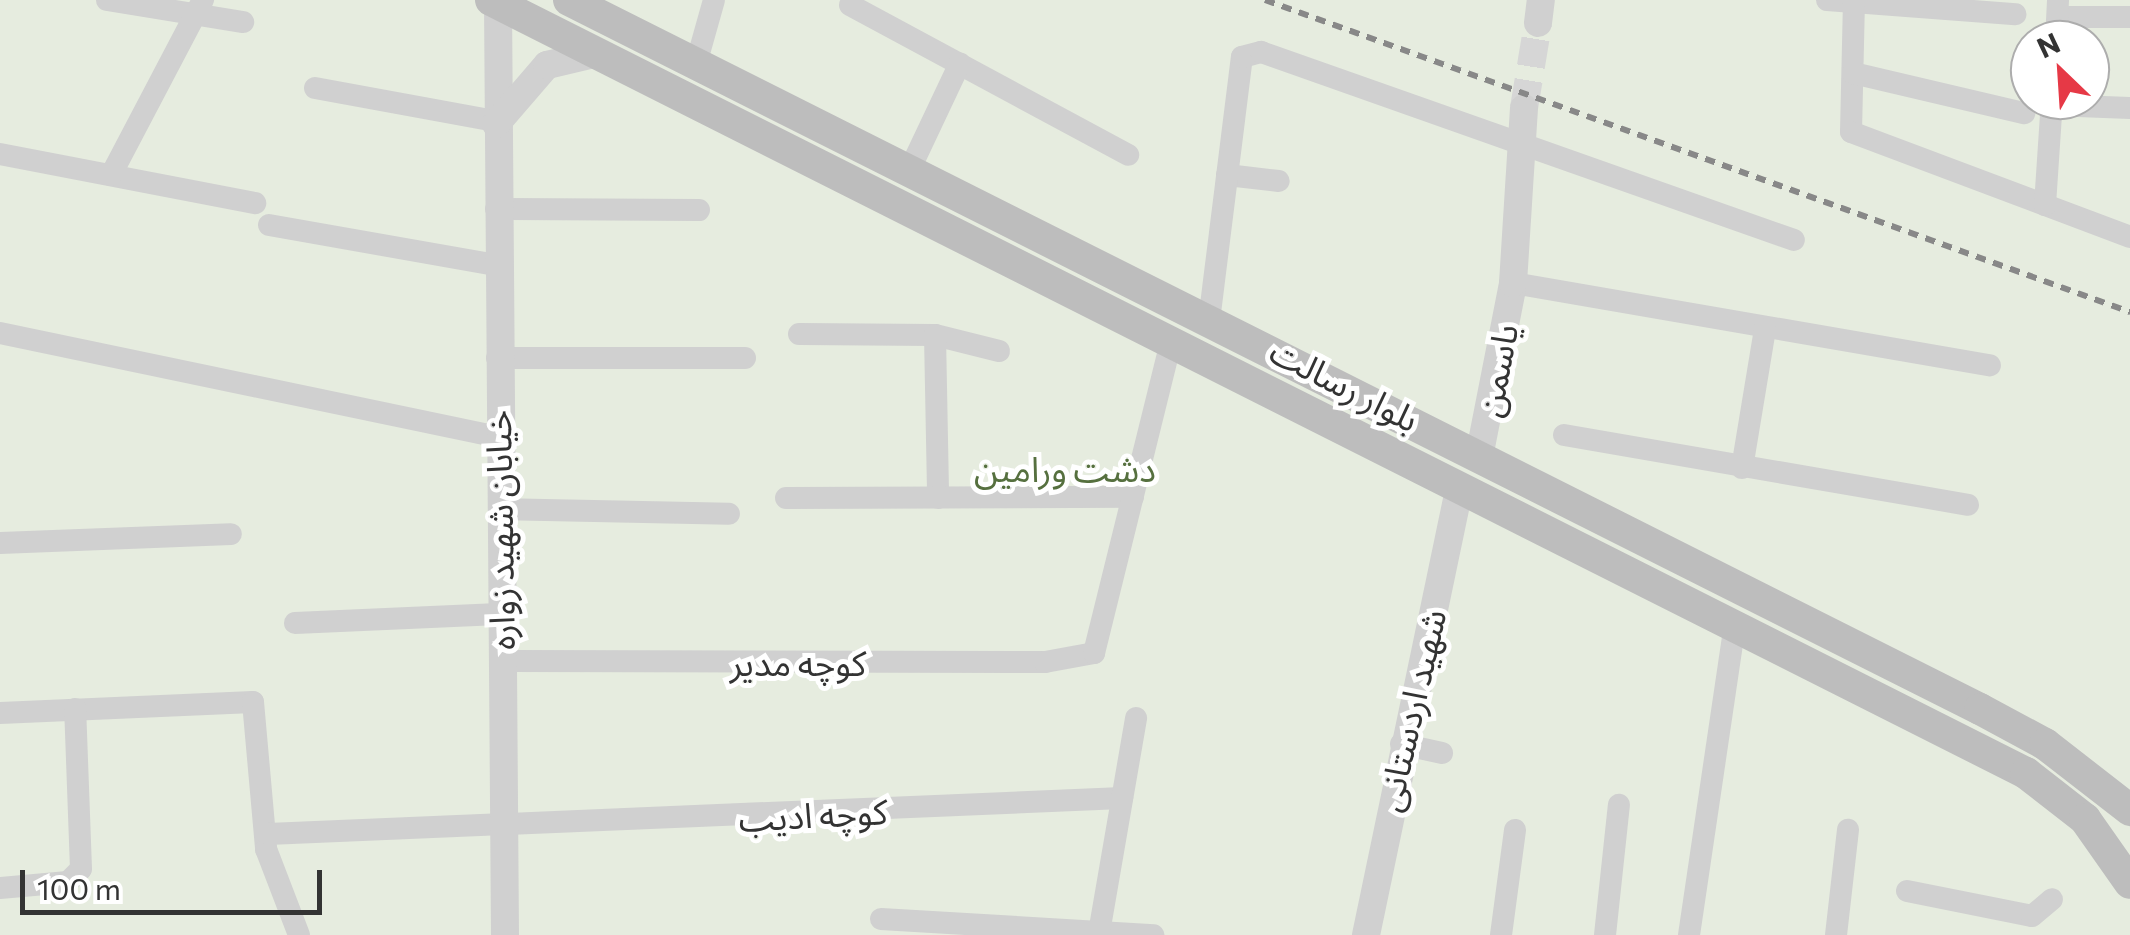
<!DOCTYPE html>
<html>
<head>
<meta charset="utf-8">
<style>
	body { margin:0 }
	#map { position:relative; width:2130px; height:935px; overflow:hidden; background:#fff; font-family:Commissioner,"Noto Sans Arabic",sans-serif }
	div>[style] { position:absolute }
	.green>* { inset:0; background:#e6ecdf }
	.tertiary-tunnel>* { height:28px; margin-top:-14px; transform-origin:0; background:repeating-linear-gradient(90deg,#d6d6d6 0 28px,transparent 0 42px) }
	.minor>* { height:22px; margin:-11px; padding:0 11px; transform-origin:11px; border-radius:11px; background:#d0d0d0 }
	.tertiary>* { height:28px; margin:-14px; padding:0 14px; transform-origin:14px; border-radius:14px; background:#d0d0d0 }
	.secondary>* { height:32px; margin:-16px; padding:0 16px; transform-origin:16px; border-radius:16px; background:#bdbdbd }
	.rail>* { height:6px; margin-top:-3px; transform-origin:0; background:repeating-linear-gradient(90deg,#888 0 10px,transparent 0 18px) }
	span { translate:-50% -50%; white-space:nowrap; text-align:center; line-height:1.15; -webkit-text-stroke:10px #fff; paint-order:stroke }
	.street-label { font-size:35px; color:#333 }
	.park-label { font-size:35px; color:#56703f }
	.north { position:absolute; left:2010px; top:20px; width:100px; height:100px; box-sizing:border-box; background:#fff; border:2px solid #adadad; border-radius:50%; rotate:335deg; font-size:28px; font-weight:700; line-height:40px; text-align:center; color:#333 }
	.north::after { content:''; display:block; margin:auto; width:35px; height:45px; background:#e63946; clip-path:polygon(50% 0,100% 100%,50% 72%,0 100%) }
	.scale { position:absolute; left:20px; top:870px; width:302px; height:45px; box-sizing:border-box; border:5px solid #333; border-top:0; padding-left:12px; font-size:30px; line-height:35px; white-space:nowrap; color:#333; -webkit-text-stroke:8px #fff; paint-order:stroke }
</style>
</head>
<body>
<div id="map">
	<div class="green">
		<div style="clip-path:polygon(evenodd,0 0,2130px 0,2130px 935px,0 935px,0 0,2030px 40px,2090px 40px,2090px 100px,2030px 100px,2030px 40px)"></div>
	</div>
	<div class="tertiary-tunnel">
		<div style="left:1524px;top:108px;width:86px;rotate:-80.6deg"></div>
	</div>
	<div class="minor">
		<div style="left:107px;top:0;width:138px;rotate:9.2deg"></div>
		<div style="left:1827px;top:0;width:189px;rotate:4.3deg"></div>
		<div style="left:1854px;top:0;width:132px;rotate:91.3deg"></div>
		<div style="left:1851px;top:132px;width:298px;rotate:20.6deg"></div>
		<div style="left:850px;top:5px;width:316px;rotate:28.3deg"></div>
		<div style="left:2058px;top:17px;width:72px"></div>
		<div style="left:2056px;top:40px;width:40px;rotate:-87.1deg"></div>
		<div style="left:696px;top:64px;width:66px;rotate:-74.3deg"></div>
		<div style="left:1853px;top:73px;width:176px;rotate:13.2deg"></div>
		<div style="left:315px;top:88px;width:183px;rotate:10.4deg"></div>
		<div style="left:2052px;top:105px;width:78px;rotate:2.2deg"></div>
		<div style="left:0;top:154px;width:260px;rotate:10.9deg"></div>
		<div style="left:909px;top:171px;width:119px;rotate:-64.7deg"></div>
		<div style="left:111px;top:175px;width:198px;rotate:-62.3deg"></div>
		<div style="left:1227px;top:175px;width:52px;rotate:6.6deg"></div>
		<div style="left:2045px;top:205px;width:105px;rotate:-86.2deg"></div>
		<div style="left:496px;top:209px;width:203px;rotate:0.3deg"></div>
		<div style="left:269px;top:225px;width:231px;rotate:10deg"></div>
		<div style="left:1513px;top:283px;width:484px;rotate:9.8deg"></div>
		<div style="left:1209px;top:321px;width:266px;rotate:-82.9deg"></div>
		<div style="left:1242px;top:57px;width:20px;rotate:-15deg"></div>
		<div style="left:1261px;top:52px;width:565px;rotate:19.43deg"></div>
		<div style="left:0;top:333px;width:509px;rotate:11.8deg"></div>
		<div style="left:799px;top:334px;width:136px;rotate:0.4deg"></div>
		<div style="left:935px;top:335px;width:66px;rotate:14deg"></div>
		<div style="left:935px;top:335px;width:163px;rotate:88.9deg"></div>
		<div style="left:497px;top:358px;width:248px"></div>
		<div style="left:1564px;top:435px;width:410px;rotate:9.8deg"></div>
		<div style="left:1742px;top:468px;width:141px;rotate:-80.6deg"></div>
		<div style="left:786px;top:498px;width:347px;rotate:-0.2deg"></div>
		<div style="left:499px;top:509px;width:230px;rotate:1.2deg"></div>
		<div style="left:0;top:543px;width:231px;rotate:-2.2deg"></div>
		<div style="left:295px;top:623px;width:204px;rotate:-2.5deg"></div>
		<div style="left:500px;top:661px;width:545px;rotate:0.11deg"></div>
		<div style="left:1045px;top:662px;width:50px;rotate:-10.4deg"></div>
		<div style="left:1094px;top:653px;width:321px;rotate:-76.1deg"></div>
		<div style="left:0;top:713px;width:253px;rotate:-2.5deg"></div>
		<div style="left:253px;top:702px;width:148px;rotate:84.9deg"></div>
		<div style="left:266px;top:849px;width:92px;rotate:69deg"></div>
		<div style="left:1401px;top:744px;width:42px;rotate:12.4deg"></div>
		<div style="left:268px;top:834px;width:855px;rotate:-2.41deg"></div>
		<div style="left:0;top:888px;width:68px;rotate:-5deg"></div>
		<div style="left:68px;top:882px;width:18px;rotate:-45deg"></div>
		<div style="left:81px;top:869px;width:160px;rotate:-92.1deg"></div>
		<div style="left:1907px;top:891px;width:127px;rotate:11.3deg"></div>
		<div style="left:2032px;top:916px;width:26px;rotate:-40deg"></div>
		<div style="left:881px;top:919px;width:273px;rotate:3.4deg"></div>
		<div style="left:1100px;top:927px;width:212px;rotate:-80.2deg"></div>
		<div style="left:1501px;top:935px;width:106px;rotate:-82.4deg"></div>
		<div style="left:1605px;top:935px;width:131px;rotate:-83.9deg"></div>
		<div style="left:1689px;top:935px;width:313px;rotate:-81.6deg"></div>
		<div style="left:1836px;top:935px;width:106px;rotate:-83.5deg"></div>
	</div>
	<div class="tertiary">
		<div style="left:498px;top:3px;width:932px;rotate:89.57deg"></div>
		<div style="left:1538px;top:23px;width:23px;rotate:-83deg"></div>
		<div style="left:496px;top:124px;width:78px;rotate:-49.2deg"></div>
		<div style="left:547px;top:65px;width:52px;rotate:-13.2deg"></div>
		<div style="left:1479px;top:457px;width:177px;rotate:-78.9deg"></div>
		<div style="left:1513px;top:283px;width:175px;rotate:-86.4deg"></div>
		<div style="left:1366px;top:935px;width:458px;rotate:-78.2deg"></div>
	</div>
	<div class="secondary">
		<div style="left:491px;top:0;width:1719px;rotate:26.73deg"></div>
		<div style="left:2026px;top:773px;width:75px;rotate:37.9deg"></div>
		<div style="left:2085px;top:819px;width:78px;rotate:54.9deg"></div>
		<div style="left:569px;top:0;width:1579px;rotate:26.68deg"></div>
		<div style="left:1980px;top:709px;width:74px;rotate:28.3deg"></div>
		<div style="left:2045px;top:744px;width:108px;rotate:37.8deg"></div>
	</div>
	<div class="rail">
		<div style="left:1265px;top:0;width:920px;rotate:19.83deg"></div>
	</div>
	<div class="street-label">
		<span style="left:1496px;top:370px;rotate:-79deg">یاسمن</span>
		<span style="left:1345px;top:384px;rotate:27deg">بلوار رسالت</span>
		<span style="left:499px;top:530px;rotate:-91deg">خیابان شهید زواره</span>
		<span style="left:798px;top:662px">کوچه مدیر</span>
		<span style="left:1410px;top:710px;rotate:-77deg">شهید اردستانی</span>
		<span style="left:813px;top:814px;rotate:-3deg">کوچه ادیب</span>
	</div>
	<div class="park-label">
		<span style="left:1065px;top:468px">دشت ورامین</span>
	</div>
	<div class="north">N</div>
	<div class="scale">100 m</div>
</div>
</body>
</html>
